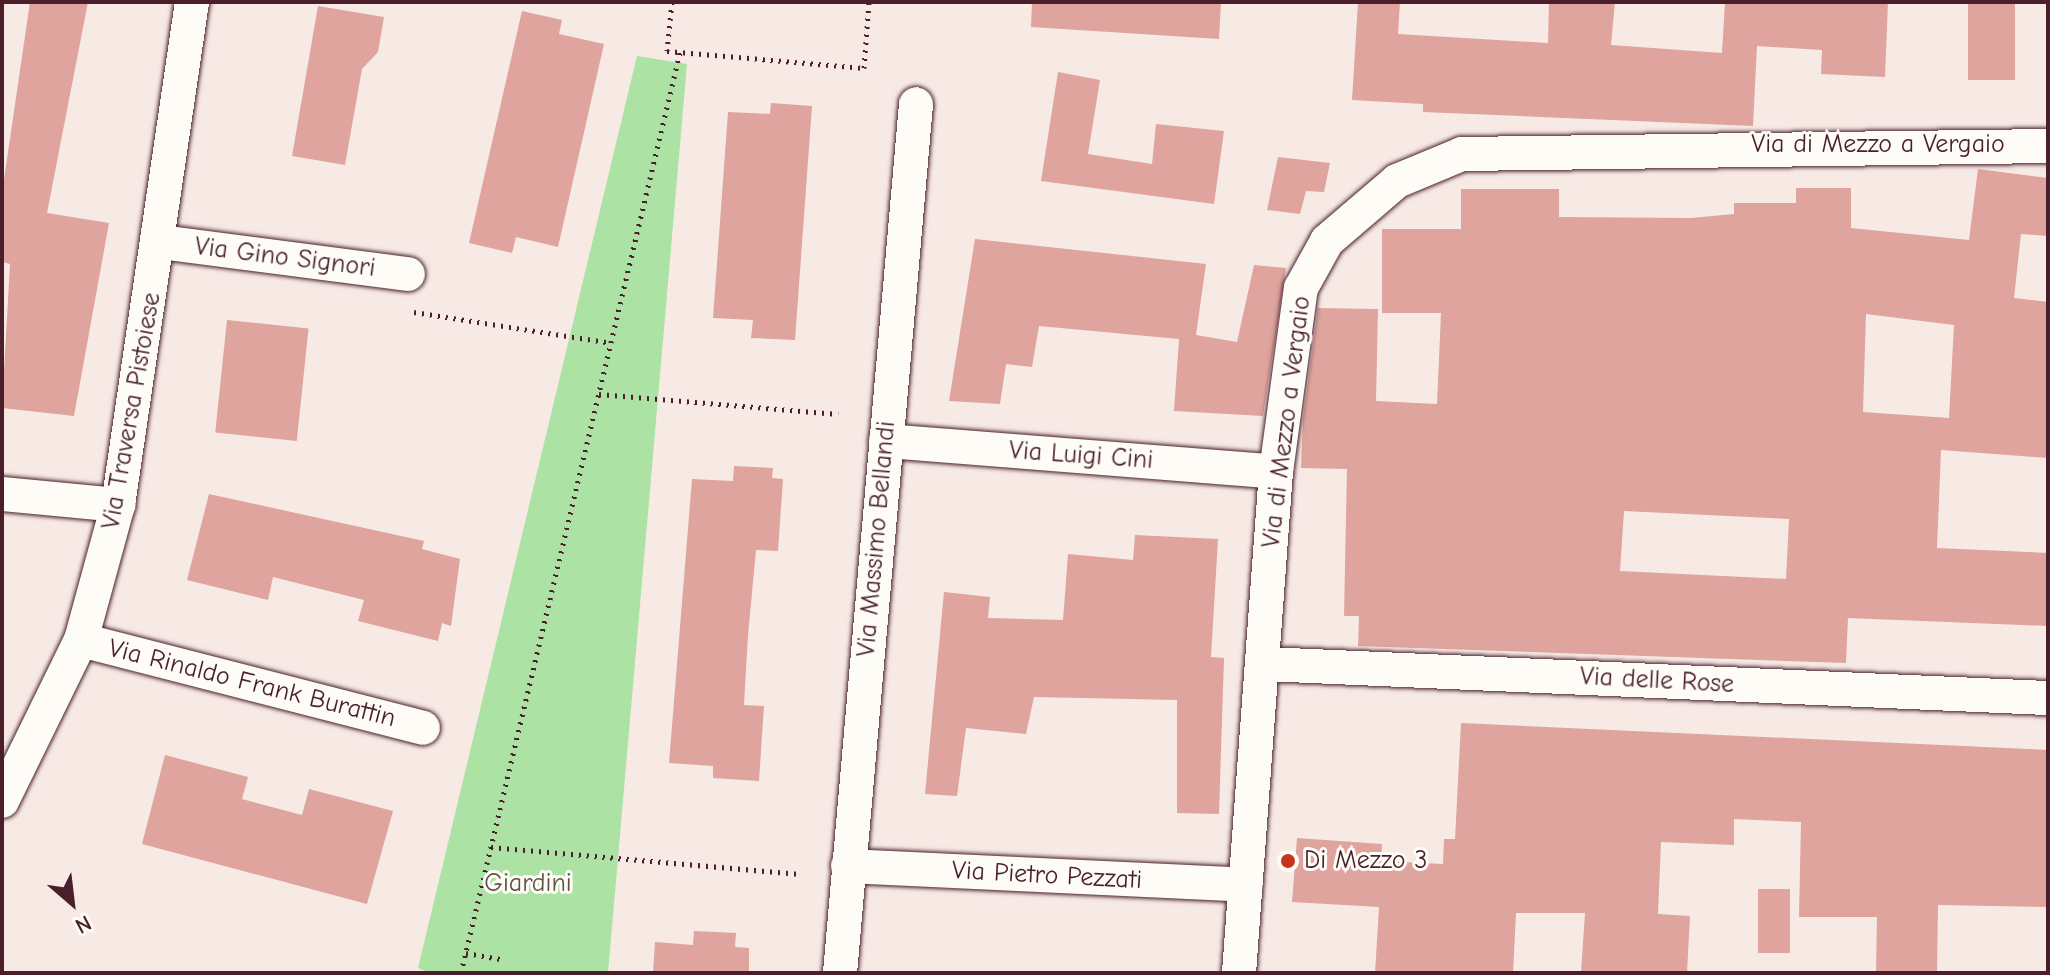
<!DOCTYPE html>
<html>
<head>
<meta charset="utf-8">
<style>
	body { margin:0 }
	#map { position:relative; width:2050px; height:975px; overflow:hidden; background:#f7eae5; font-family:"Comic Neue",sans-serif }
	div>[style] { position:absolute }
	.green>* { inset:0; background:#ace2a4 }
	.building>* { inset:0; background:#dea49d; transform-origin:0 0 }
	.path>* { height:5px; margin-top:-2.5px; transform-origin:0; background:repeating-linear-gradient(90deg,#4a1f2b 0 2px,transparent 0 8px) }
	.roads { filter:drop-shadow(0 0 2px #4a1f2b) drop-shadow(0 0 2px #4a1f2b) }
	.minor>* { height:34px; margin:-17px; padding:0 17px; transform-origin:17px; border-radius:17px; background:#fdfcf7 }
	.dots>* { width:22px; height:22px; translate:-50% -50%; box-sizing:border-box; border:4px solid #fdfcf7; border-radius:50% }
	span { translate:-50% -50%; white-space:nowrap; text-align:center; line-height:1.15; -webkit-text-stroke:6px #fdfcf7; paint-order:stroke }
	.street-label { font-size:26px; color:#4a1f2b }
	.poi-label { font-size:26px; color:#4a1f2b }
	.left { translate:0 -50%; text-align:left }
	.park-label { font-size:26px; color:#625049 }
	.frame { position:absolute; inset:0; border:4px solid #4a1f2b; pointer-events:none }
	.north { position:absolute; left:32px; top:863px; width:80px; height:80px; -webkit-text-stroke:6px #fdfcf7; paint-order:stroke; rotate:152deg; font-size:22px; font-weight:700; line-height:32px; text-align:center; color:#4a1f2b }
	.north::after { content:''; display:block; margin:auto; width:28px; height:36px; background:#4a1f2b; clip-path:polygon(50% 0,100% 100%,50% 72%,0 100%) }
</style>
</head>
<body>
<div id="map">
	<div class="green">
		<div style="clip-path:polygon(637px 56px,687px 64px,608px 973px,430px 973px,418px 968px)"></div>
	</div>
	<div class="building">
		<div style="clip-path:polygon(30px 2px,88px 2px,47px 213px,109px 223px,74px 416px,2px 408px,10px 264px,2px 262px,2px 193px)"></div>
		<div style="clip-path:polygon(1032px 2px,1221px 2px,1219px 39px,1031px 27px)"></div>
		<div style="clip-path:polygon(1358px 2px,1400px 2px,1398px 34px,1548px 43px,1549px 2px,1615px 2px,1611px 45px,1722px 53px,1725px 2px,1888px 2px,1885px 77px,1821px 74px,1822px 50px,1757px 46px,1753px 126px,1423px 112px,1423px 104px,1352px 100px)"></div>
		<div style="left:1968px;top:2px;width:47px;height:78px"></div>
		<div style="clip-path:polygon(318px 6px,384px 17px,378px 52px,362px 69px,345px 165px,292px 156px)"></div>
		<div style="clip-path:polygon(522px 11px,562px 20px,559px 34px,604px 44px,558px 247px,516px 237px,512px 253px,469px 243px)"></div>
		<div style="clip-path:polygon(1058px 72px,1100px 80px,1088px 154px,1152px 164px,1156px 124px,1224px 131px,1214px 204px,1041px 181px)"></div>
		<div style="clip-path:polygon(771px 103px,812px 106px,795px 340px,751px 338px,753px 320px,713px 318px,728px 112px,770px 114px)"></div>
		<div style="clip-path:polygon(1278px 157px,1330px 163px,1324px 192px,1306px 191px,1300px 214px,1267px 210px)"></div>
		<div style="clip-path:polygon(evenodd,1978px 169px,2048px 178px,2048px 236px,2021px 234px,2014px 298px,2048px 302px,2048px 458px,1941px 450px,1937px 548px,2048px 553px,2048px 626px,1848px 618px,1846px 663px,1358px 646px,1359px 616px,1344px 616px,1347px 469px,1301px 468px,1303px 419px,1318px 308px,1378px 309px,1376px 401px,1437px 404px,1441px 313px,1382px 313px,1382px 229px,1461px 229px,1461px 189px,1559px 189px,1559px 217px,1691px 218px,1734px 214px,1734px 203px,1796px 203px,1796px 188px,1851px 188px,1851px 228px,1969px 240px,1978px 169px,1866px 314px,1954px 325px,1949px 418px,1863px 412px,1866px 314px,1978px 169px,1624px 511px,1789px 519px,1786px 579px,1620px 571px,1624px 511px)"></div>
		<div style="clip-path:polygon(975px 239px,1206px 264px,1196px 335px,1237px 342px,1254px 265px,1286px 268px,1263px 416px,1174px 411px,1179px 339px,1039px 326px,1032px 367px,1006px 364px,1000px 404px,949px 401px)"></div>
		<div style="left:227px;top:320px;width:82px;height:113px;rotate:6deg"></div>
		<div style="clip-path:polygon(734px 466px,773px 468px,772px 478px,783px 479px,778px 551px,756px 550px,748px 635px,744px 705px,764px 706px,759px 781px,713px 778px,713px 766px,669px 763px,692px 479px,733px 481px)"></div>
		<div style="clip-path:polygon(209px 494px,424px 541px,422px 549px,460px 559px,451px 626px,442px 623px,438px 641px,358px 621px,364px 600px,273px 577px,268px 600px,187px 580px)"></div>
		<div style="clip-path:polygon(1135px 535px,1218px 539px,1211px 657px,1224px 658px,1219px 814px,1177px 813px,1177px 700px,1034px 697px,1026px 734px,966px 728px,957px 796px,925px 794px,944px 592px,990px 597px,988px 618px,1063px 620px,1068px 554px,1133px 560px)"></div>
		<div style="clip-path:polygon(1461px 723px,2048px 750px,2048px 907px,1938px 905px,1937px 973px,1876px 973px,1877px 917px,1799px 917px,1801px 822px,1734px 819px,1734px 845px,1661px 842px,1658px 914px,1690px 916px,1687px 973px,1581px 973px,1585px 913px,1516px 913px,1513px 973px,1375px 973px,1379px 907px,1292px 902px,1297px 838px,1382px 844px,1381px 861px,1443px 864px,1444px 839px,1455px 839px)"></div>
		<div style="clip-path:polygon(165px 755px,248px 777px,242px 799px,302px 815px,309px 789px,393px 811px,367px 904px,142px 844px)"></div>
		<div style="left:1758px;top:889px;width:32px;height:64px"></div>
		<div style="clip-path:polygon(694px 931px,736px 933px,735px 947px,749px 948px,749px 973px,653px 973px,655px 942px,693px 945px)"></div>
	</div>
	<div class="path">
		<div style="left:672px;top:2px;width:49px;rotate:95.8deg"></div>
		<div style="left:667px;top:51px;width:198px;rotate:4.9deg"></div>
		<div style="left:864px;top:68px;width:66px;rotate:-85.7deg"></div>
		<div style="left:414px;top:312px;width:199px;rotate:8.9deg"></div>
		<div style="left:599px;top:394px;width:240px;rotate:4.8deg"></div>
		<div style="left:491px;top:847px;width:311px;rotate:5deg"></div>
		<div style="left:466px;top:953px;width:35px;rotate:10deg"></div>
		<div style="left:461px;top:973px;width:947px;rotate:-76.62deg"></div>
	</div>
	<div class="roads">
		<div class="minor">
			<div style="left:161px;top:242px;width:249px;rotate:7.4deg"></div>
			<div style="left:886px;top:441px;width:391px;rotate:4.5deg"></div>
			<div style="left:2px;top:494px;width:117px;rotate:5.4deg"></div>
			<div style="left:81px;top:640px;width:353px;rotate:14.4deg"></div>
			<div style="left:1265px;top:664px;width:784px;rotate:2.49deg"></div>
			<div style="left:2px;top:801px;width:179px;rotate:-63.9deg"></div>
			<div style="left:81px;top:640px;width:140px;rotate:-74.7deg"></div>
			<div style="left:118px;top:505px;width:508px;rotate:-81.63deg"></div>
			<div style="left:848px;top:866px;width:398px;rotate:2.7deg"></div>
			<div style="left:840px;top:973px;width:872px;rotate:-85deg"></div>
			<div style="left:1239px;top:973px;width:502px;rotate:-85.78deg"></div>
			<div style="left:1276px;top:472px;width:186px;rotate:-82.3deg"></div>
			<div style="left:1301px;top:288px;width:54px;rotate:-61deg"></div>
			<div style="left:1327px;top:241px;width:92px;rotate:-40.6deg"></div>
			<div style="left:1397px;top:181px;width:70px;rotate:-22.6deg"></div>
			<div style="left:1462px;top:154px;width:586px;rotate:-0.78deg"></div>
		</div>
	</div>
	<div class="dots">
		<div style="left:1288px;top:861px;background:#c8321e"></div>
	</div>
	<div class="street-label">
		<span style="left:1878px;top:145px">Via di Mezzo a Vergaio</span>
		<span style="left:285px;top:258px;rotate:7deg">Via Gino Signori</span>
		<span style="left:132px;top:411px;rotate:-80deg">Via Traversa Pistoiese</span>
		<span style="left:1287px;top:422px;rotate:-83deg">Via di Mezzo a Vergaio</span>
		<span style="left:1081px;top:456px;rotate:4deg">Via Luigi Cini</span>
		<span style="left:877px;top:539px;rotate:-85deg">Via Massimo Bellandi</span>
		<span style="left:1657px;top:681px;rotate:3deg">Via delle Rose</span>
		<span style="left:252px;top:684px;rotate:14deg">Via Rinaldo Frank Burattin</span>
		<span style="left:1047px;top:876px;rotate:3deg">Via Pietro Pezzati</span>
	</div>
	<div class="poi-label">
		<span class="left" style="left:1304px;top:861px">Di Mezzo 3</span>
	</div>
	<div class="park-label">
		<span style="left:528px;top:884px">Giardini</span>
	</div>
	<div class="frame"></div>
	<div class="north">N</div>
</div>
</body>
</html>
